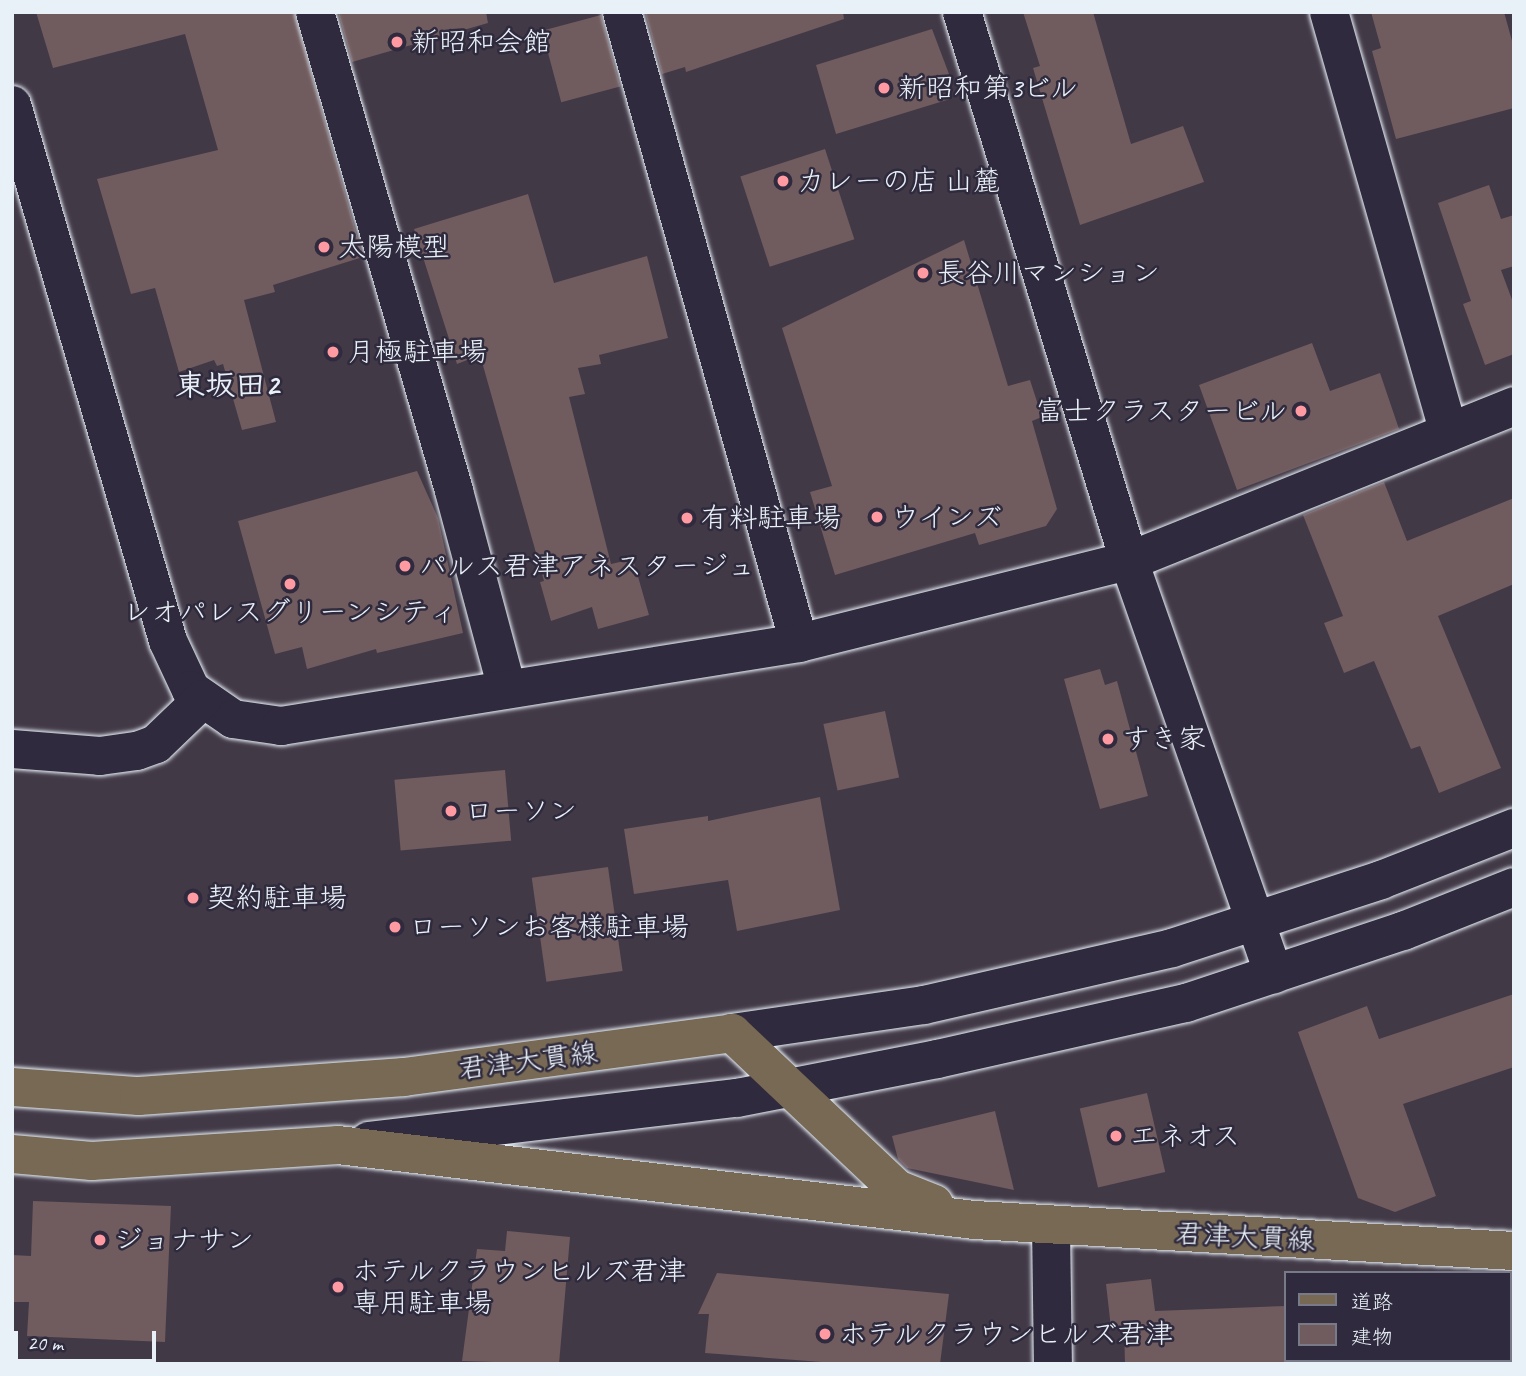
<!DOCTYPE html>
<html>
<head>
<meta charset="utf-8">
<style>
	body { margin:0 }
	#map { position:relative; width:1526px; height:1376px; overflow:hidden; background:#423947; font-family:Caveat,"Klee One",sans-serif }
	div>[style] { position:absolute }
	.building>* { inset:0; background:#705b5e; transform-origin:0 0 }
	.roads { filter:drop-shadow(0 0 2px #e8f1f8) drop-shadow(0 0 2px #e8f1f8) }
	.minor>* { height:38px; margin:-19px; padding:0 19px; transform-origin:19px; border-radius:19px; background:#2f2a3d }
	.major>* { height:38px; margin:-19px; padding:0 19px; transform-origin:19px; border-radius:19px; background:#776954 }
	.dots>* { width:19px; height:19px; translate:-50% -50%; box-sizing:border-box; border:4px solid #2f2a3d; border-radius:50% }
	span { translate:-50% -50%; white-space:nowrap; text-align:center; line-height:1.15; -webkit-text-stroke:5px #2f2a3d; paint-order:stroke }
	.poi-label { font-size:28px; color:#e8f1f8 }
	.left { translate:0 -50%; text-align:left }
	.right { translate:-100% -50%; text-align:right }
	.street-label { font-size:28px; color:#e8f1f8 }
	.neighbourhood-label { font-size:30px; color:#e8f1f8; font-weight:700 }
	.frame { position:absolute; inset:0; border:14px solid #e8f1f8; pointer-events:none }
	.legend { position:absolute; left:1284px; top:1271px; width:228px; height:91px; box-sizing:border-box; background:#2f2a3d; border:2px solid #797a88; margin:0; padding:9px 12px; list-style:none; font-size:21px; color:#e8f1f8 }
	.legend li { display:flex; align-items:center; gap:14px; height:35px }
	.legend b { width:35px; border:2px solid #797a88 }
	.scale { position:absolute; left:14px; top:1331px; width:142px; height:32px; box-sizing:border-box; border:4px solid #e8f1f8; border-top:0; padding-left:9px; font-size:21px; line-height:24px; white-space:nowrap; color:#e8f1f8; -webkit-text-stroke:5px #2f2a3d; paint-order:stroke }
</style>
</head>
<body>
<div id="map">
	<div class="building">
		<div style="clip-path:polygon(36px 12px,294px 12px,363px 257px,273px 285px,275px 292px,244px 300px,276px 422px,242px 430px,223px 364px,217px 366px,214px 360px,179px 372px,155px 288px,131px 294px,97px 179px,218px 150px,185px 34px,53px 68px)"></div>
		<div style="clip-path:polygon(338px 12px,486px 12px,488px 23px,352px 62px)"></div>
		<div style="clip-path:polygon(645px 12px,843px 12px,844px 19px,686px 72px,685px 67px,662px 74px)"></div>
		<div style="clip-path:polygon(1023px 12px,1093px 12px,1131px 144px,1183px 126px,1204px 182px,1080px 225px,1033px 68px,1040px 66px)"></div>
		<div style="clip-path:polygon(1371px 12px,1504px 12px,1514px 48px,1514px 108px,1396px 139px,1372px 51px,1381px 48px)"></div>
		<div style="left:601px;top:15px;width:74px;height:61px;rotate:75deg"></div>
		<div style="clip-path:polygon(932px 29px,949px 74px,942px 78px,950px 99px,836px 134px,816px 65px)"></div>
		<div style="left:825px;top:149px;width:95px;height:89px;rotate:72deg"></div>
		<div style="clip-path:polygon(1489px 185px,1501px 219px,1514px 215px,1514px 266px,1501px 270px,1514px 305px,1514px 354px,1485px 365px,1463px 304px,1471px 301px,1438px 203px)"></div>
		<div style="clip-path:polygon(528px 194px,554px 283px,647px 256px,668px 338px,599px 355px,601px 364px,578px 368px,585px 394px,569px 397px,611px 564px,633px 559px,649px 615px,598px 629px,592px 607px,551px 621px,540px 582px,544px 581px,480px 355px,457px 364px,414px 229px)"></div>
		<div style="clip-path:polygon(964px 240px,1008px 386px,1030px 380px,1042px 417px,1032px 421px,1057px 509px,1046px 526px,979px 545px,975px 533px,835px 575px,810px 492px,832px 486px,782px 328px)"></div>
		<div style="clip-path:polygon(1312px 343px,1330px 391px,1380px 373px,1399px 429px,1237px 490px,1199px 385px)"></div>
		<div style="clip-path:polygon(417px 471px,438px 518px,463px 633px,377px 653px,376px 649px,307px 669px,302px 647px,275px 654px,238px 521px)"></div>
		<div style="clip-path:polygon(1384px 482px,1407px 541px,1514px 498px,1514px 584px,1438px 616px,1501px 768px,1439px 793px,1420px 746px,1411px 749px,1374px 661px,1344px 673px,1324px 623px,1343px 616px,1303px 515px)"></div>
		<div style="clip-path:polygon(1100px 669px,1105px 685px,1117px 681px,1148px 796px,1100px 809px,1064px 679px)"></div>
		<div style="left:885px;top:711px;width:68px;height:63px;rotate:78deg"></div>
		<div style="left:505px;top:770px;width:71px;height:111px;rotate:85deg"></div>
		<div style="clip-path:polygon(820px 797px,840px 910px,737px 931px,728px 880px,634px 894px,624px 829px,708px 816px,708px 821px)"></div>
		<div style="left:608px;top:867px;width:105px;height:77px;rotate:82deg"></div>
		<div style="clip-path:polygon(1514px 994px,1514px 1067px,1403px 1104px,1436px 1196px,1395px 1212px,1358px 1198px,1298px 1032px,1367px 1006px,1379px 1039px)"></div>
		<div style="left:1147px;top:1093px;width:81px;height:69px;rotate:77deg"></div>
		<div style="clip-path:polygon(995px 1111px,1014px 1190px,907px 1168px,898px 1159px,892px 1136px)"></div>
		<div style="clip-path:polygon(33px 1201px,171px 1206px,165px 1342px,27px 1336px,29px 1302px,12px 1302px,12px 1255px,31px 1256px)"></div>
		<div style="clip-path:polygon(507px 1231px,570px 1237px,559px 1364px,462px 1361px,477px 1249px,505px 1251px)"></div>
		<div style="clip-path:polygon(717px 1273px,949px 1294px,940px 1364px,848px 1364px,705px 1353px,709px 1314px,698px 1314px)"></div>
		<div style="clip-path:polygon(1151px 1279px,1155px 1311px,1286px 1306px,1286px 1364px,1125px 1364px,1124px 1326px,1111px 1328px,1106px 1284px)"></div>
	</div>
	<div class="roads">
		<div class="minor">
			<div style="left:315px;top:12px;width:499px;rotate:73.8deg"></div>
			<div style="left:454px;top:491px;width:205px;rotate:75deg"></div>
			<div style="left:622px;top:12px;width:655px;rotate:74.33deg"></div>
			<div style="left:962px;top:12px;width:574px;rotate:73.08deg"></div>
			<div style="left:1129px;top:561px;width:438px;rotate:70.7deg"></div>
			<div style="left:1329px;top:12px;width:437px;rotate:74.1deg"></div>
			<div style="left:12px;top:105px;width:558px;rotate:73.77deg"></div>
			<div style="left:168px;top:641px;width:54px;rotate:64.9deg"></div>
			<div style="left:191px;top:690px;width:51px;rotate:34.6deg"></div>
			<div style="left:233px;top:719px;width:49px;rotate:8.3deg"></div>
			<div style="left:281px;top:726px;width:525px;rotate:-9.1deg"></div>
			<div style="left:799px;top:643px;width:340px;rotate:-14deg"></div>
			<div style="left:1129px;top:561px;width:415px;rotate:-21.9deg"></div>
			<div style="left:12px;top:749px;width:88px;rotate:4.5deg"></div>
			<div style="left:100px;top:756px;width:37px;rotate:-8deg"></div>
			<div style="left:137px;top:751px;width:20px;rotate:-20deg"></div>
			<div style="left:156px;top:744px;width:65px;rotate:-43.8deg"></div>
			<div style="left:732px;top:1033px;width:194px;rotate:-8.3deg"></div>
			<div style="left:924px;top:1005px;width:254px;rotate:-12.9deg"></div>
			<div style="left:1172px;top:948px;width:220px;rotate:-18deg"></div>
			<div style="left:1381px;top:880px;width:143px;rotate:-21.4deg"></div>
			<div style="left:369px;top:1141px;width:371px;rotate:-6.7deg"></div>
			<div style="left:737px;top:1098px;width:204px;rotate:-11deg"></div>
			<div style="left:937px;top:1059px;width:255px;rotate:-12.7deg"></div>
			<div style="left:1186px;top:1003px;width:229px;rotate:-18.4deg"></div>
			<div style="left:1403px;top:931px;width:119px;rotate:-21.6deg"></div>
			<div style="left:1051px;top:1226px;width:138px;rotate:89.2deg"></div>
		</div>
		<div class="major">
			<div style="left:12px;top:1087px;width:127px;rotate:4.1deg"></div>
			<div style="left:139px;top:1096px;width:266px;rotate:-4.1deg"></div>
			<div style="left:404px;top:1077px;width:331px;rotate:-7.6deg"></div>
			<div style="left:732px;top:1033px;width:227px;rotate:43.4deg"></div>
			<div style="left:897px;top:1189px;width:40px;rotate:22deg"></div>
			<div style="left:12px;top:1154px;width:80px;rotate:5deg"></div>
			<div style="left:92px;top:1161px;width:247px;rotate:-3.7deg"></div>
			<div style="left:338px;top:1145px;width:641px;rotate:6.72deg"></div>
			<div style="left:975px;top:1220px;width:540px;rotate:3.29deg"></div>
		</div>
	</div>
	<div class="dots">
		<div style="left:397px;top:42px;background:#ff9aa2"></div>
		<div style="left:884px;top:88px;background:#ff9aa2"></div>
		<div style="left:783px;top:181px;background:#ff9aa2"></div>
		<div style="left:324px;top:247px;background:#ff9aa2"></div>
		<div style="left:923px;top:273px;background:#ff9aa2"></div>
		<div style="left:333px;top:352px;background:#ff9aa2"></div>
		<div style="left:1301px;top:411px;background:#ff9aa2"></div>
		<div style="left:877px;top:517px;background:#ff9aa2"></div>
		<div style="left:687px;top:518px;background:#ff9aa2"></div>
		<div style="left:405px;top:566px;background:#ff9aa2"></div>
		<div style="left:290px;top:584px;background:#ff9aa2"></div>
		<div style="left:1108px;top:739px;background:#ff9aa2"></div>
		<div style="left:451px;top:811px;background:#ff9aa2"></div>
		<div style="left:193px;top:898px;background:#ff9aa2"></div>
		<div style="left:395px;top:927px;background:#ff9aa2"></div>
		<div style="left:1116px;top:1136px;background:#ff9aa2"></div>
		<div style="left:100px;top:1240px;background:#ff9aa2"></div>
		<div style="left:338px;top:1287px;background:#ff9aa2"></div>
		<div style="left:825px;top:1334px;background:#ff9aa2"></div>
	</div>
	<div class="poi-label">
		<span class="left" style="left:411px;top:42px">新昭和会館</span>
		<span class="left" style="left:898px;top:88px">新昭和第3ビル</span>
		<span class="left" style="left:797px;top:181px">カレーの店 山麓</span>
		<span class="left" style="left:338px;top:247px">太陽模型</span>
		<span class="left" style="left:937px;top:273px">長谷川マンション</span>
		<span class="left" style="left:347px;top:352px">月極駐車場</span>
		<span class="right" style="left:1287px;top:411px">富士クラスタービル</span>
		<span class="left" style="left:891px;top:517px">ウインズ</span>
		<span class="left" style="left:701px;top:518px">有料駐車場</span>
		<span class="left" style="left:419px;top:566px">パルス君津アネスタージュ</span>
		<span style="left:290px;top:612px">レオパレスグリーンシティ</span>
		<span class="left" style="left:1122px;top:739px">すき家</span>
		<span class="left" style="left:465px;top:811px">ローソン</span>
		<span class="left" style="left:207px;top:898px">契約駐車場</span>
		<span class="left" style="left:409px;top:927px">ローソンお客様駐車場</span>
		<span class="left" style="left:1130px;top:1136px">エネオス</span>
		<span class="left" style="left:114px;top:1240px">ジョナサン</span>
		<span class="left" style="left:352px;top:1287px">ホテルクラウンヒルズ君津<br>専用駐車場</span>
		<span class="left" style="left:839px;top:1334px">ホテルクラウンヒルズ君津</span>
	</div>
	<div class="street-label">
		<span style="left:528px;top:1061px;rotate:-7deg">君津大貫線</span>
		<span style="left:1245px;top:1237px;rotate:3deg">君津大貫線</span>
	</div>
	<div class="neighbourhood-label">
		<span style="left:227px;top:385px">東坂田2</span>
	</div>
	<div class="frame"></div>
	<ul class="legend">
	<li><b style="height:9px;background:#776954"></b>道路</li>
	<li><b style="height:19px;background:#705b5e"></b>建物</li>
	</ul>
	<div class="scale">20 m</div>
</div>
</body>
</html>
